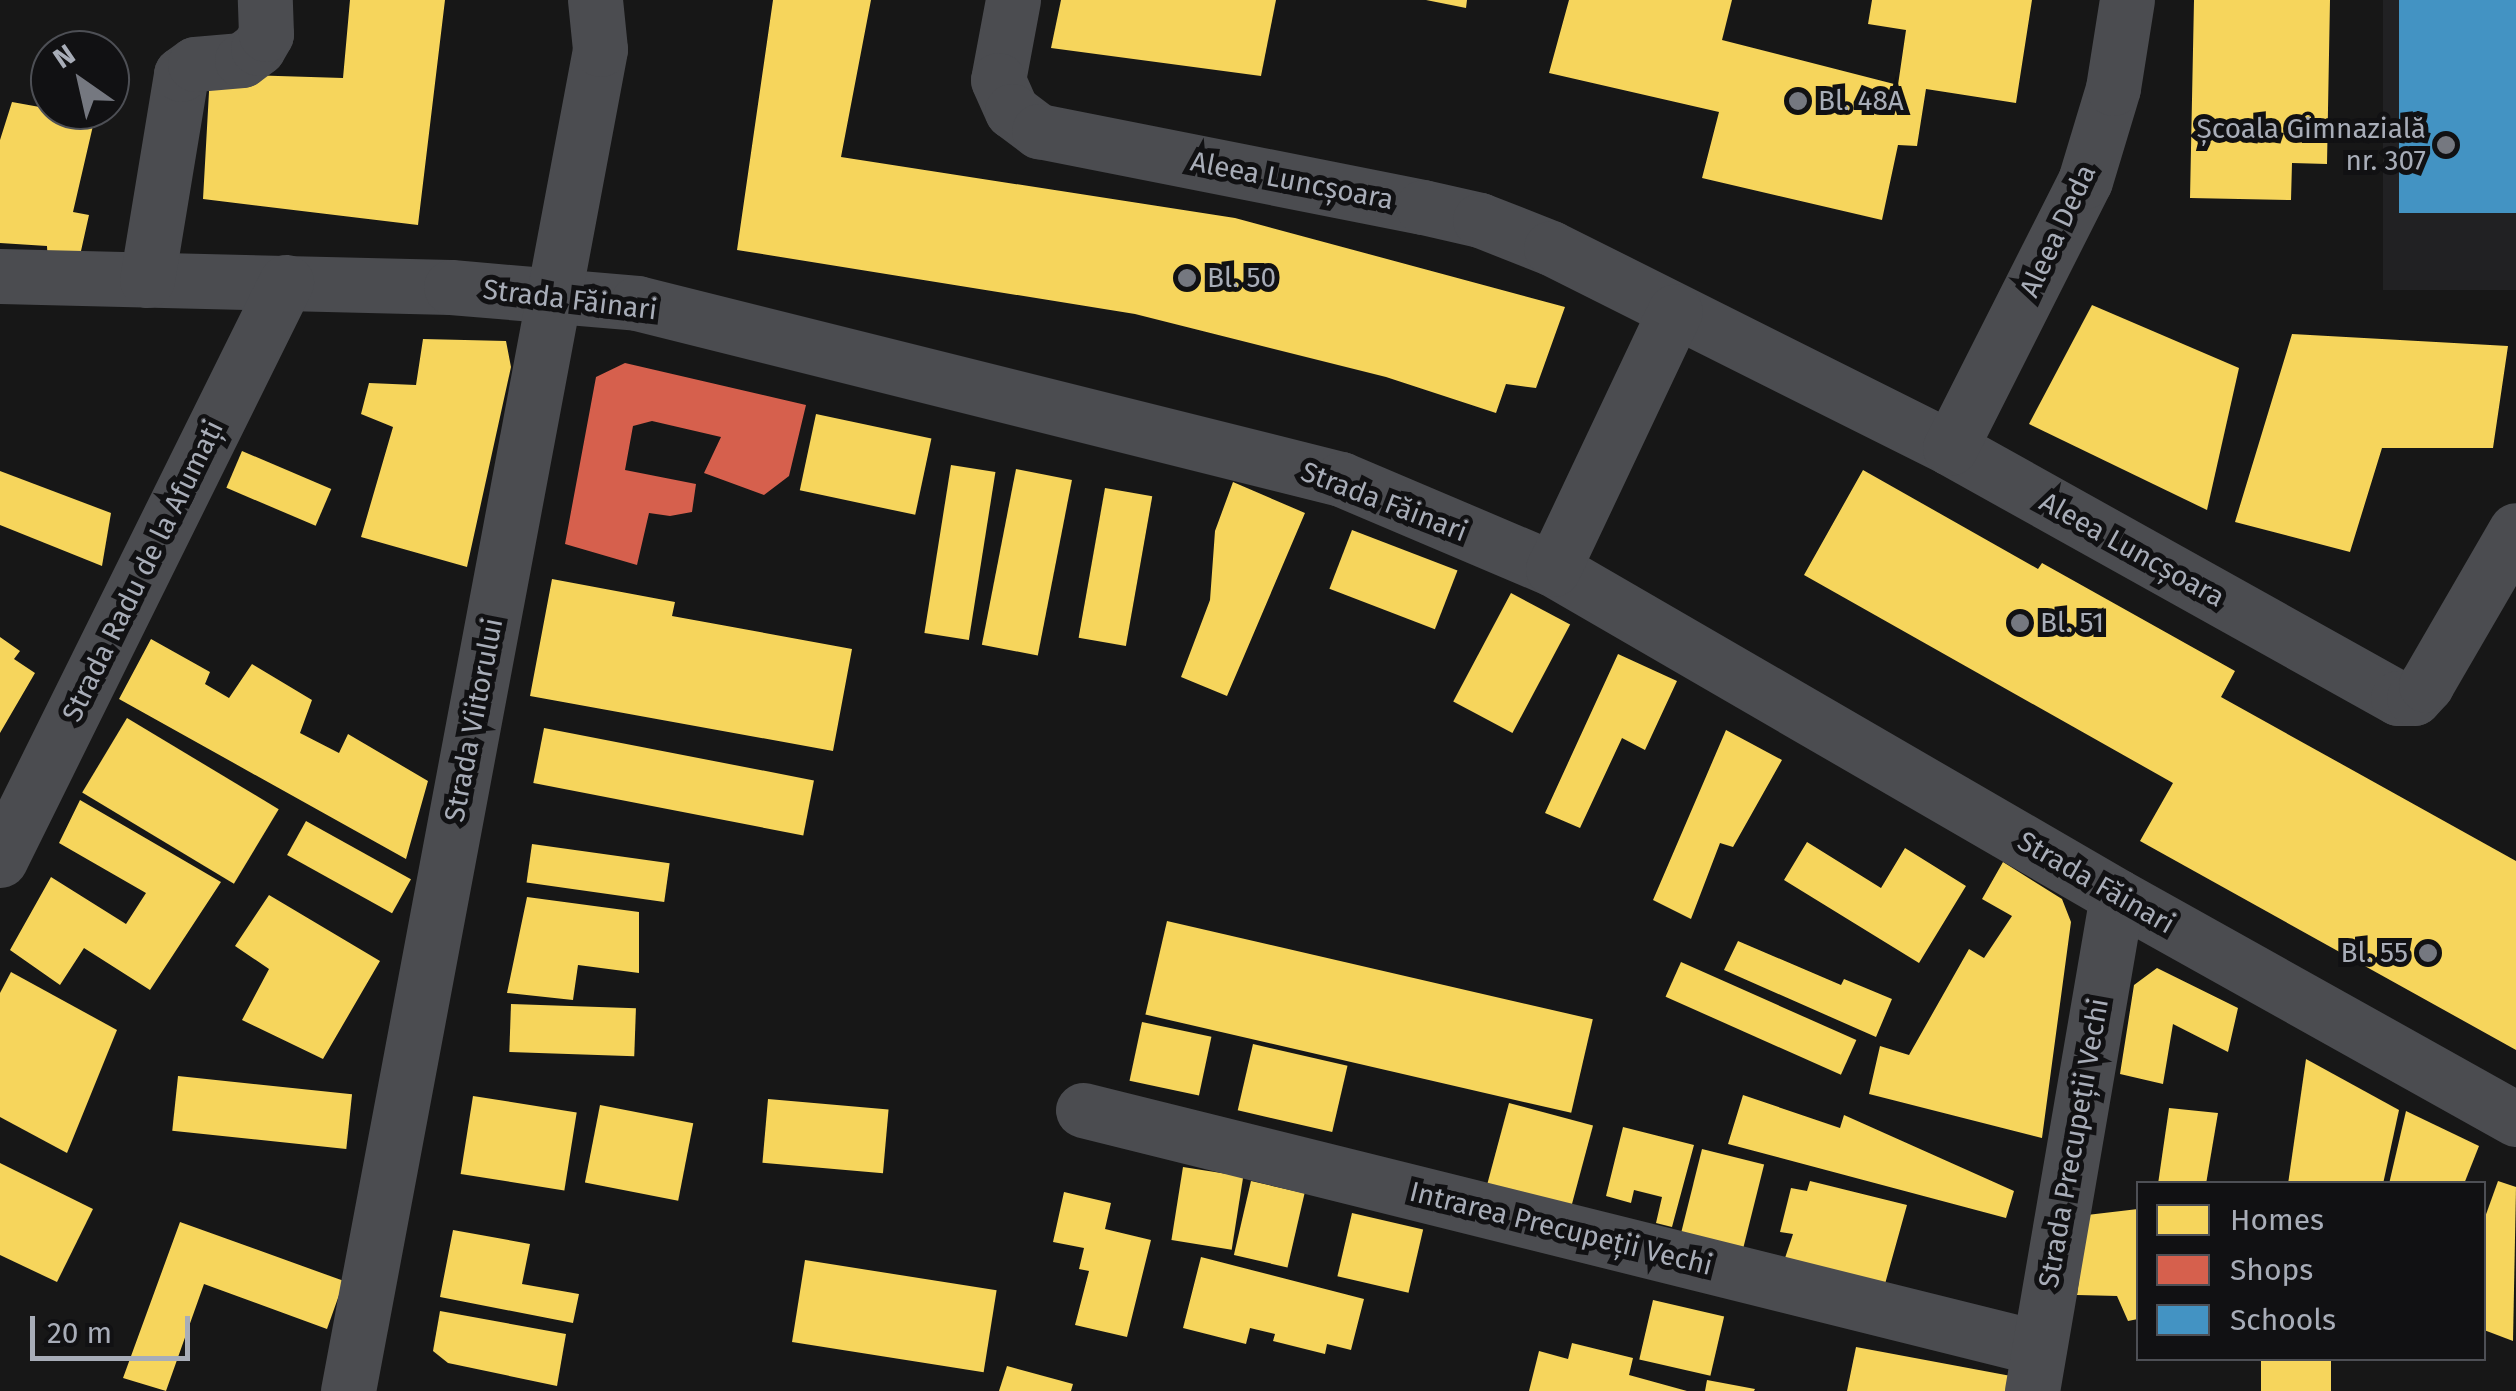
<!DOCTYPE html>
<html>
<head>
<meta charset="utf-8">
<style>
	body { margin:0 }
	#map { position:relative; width:2516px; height:1391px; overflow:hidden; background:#171717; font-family:"Fira Sans",sans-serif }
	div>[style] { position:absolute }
	.built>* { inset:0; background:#212123; transform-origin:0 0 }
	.homes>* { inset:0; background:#f6d55c; transform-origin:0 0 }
	.shops>* { inset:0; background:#d6604d }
	.schools>* { inset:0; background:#4393c3; transform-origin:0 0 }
	.minor>* { height:55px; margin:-27.5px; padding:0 27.5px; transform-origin:27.5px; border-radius:27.5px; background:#4b4c50 }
	.dots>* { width:28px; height:28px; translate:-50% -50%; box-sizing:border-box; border:5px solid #111113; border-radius:50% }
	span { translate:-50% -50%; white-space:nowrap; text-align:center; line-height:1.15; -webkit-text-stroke:10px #111113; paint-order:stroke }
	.poi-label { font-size:28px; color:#a8adb8 }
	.left { translate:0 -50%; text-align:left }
	.right { translate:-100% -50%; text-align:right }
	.street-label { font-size:28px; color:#a8adb8 }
	.legend { position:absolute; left:2136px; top:1181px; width:350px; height:180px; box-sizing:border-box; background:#111113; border:2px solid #4d4f55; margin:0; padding:12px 18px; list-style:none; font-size:30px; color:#a8adb8 }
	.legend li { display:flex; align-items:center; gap:20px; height:50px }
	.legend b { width:50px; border:2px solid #4d4f55 }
	.north { position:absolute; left:30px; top:30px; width:100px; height:100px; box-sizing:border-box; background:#111113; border:2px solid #4d4f55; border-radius:50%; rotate:326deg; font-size:28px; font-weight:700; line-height:40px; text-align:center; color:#a8adb8 }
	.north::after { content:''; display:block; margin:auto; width:35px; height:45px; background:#757880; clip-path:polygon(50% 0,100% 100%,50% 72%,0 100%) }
	.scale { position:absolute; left:30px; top:1316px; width:160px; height:45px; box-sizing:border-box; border:5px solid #a8adb8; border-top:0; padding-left:12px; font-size:30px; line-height:35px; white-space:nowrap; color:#a8adb8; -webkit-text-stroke:8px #111113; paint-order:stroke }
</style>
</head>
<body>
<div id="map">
	<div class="built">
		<div style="left:2383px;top:0;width:133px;height:290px"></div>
	</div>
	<div class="homes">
		<div style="clip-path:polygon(350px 0,445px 0,418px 225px,203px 199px,210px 74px,343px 78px)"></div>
		<div style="clip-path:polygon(773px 0,871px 0,841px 157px,1235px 218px,1565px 307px,1536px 388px,1506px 384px,1496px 413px,1386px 377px,1135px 314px,737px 250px)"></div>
		<div style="clip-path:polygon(1061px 0,1276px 0,1261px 76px,1051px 48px)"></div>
		<div style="clip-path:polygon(1426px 0,1467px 0,1466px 8px)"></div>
		<div style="clip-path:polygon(1569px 0,1732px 0,1722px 40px,1898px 85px,1906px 30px,1868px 24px,1872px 0,2032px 0,2016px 103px,1926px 89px,1917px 146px,1898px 145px,1882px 220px,1702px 178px,1719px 112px,1549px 73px)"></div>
		<div style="clip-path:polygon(2194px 0,2330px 0,2327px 164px,2292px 163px,2291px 200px,2190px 198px)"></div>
		<div style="clip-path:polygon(12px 102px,95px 117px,73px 212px,89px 215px,77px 269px,48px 266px,47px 246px,0 243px,0 140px)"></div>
		<div style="clip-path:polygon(2092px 305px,2239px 368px,2207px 510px,2029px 424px)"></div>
		<div style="clip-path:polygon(2292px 334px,2508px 346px,2493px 448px,2382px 448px,2350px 552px,2235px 522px)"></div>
		<div style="clip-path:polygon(423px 339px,506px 341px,511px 367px,467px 567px,361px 537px,393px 427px,361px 414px,369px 383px,416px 385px)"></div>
		<div style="left:816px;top:414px;width:118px;height:78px;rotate:12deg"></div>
		<div style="left:242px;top:451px;width:97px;height:40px;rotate:23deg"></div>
		<div style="left:951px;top:465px;width:45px;height:170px;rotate:9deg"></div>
		<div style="left:1016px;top:469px;width:57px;height:179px;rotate:11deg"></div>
		<div style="clip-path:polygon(1863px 470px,2038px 569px,2042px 563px,2235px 671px,2221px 697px,2516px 861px,2516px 1050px,2140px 841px,2173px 783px,1804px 575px)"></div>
		<div style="clip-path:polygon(0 471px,111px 513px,102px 566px,0 525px)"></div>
		<div style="clip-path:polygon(1233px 482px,1305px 513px,1227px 696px,1181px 677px,1210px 600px,1215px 531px)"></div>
		<div style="left:1105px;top:488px;width:48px;height:152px;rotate:10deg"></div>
		<div style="left:1352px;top:530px;width:113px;height:63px;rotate:21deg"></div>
		<div style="clip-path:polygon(552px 579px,675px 602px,672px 616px,852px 649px,833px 751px,530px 696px)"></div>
		<div style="left:1511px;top:593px;width:67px;height:123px;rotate:28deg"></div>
		<div style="clip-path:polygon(0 637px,20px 651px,14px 659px,35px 673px,0 733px)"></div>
		<div style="clip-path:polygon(151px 639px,210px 672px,205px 684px,229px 698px,252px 664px,312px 700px,300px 733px,339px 753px,348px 734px,428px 781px,406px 859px,119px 699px)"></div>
		<div style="clip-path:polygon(1618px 654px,1677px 681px,1645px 750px,1622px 738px,1580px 828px,1545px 813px)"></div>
		<div style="left:127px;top:718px;width:177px;height:87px;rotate:31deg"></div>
		<div style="left:544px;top:728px;width:275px;height:56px;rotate:11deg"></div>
		<div style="clip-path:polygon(1726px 730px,1782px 760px,1733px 847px,1720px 843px,1691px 919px,1653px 900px)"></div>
		<div style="clip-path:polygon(80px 800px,221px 882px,150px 990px,84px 948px,60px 985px,10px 950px,51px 877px,126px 924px,146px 893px,59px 843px)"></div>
		<div style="left:306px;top:821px;width:120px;height:39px;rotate:29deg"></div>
		<div style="clip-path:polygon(1807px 842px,1881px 888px,1905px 848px,1966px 886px,1919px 963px,1784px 880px)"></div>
		<div style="left:532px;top:844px;width:139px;height:39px;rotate:8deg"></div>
		<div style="clip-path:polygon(2003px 862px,2062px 899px,2071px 922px,2042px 1138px,1869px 1094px,1880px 1046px,1909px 1055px,1969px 949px,1984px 958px,2012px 916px,1982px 899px)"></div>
		<div style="clip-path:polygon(269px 895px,380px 961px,323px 1059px,242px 1020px,269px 969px,235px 946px)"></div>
		<div style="clip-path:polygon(527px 897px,639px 912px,639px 973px,578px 965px,573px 1000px,507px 993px)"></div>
		<div style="left:1167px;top:921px;width:437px;height:96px;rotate:13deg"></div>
		<div style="clip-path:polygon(1738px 941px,1841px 985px,1844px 979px,1892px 999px,1876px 1037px,1724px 970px)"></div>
		<div style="left:1681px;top:962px;width:192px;height:38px;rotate:24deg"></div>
		<div style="clip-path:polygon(2157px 968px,2238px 1008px,2228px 1052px,2173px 1024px,2163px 1084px,2120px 1074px,2134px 985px)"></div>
		<div style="clip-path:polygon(11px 972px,117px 1030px,67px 1153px,0 1117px,0 993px)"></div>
		<div style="left:511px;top:1004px;width:125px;height:48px;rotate:2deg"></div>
		<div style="left:1142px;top:1022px;width:71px;height:60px;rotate:12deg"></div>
		<div style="left:1253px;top:1044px;width:97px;height:68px;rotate:13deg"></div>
		<div style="clip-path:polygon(2306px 1059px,2399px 1110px,2383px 1184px,2288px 1184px)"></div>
		<div style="left:178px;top:1076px;width:175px;height:55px;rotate:6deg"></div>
		<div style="clip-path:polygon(1743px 1095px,1840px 1128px,1844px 1115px,2014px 1191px,2006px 1218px,1728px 1144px)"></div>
		<div style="left:473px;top:1096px;width:105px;height:79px;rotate:9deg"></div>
		<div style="left:768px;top:1099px;width:121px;height:64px;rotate:5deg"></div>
		<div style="left:1509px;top:1103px;width:87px;height:87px;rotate:15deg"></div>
		<div style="left:600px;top:1105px;width:95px;height:79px;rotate:11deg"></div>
		<div style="clip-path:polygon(2169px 1108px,2218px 1113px,2206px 1184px,2158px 1184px)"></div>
		<div style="clip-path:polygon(2406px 1111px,2479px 1146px,2464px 1184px,2389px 1184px)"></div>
		<div style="clip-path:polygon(1623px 1127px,1694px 1145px,1672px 1227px,1656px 1223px,1662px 1197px,1634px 1190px,1631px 1203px,1606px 1196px)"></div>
		<div style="left:1702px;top:1149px;width:64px;height:88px;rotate:14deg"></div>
		<div style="clip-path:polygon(0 1163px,93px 1209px,57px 1282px,0 1255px)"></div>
		<div style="left:1183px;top:1167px;width:61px;height:74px;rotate:9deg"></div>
		<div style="left:1251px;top:1181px;width:55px;height:76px;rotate:13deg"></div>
		<div style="clip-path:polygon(1810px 1181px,1907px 1205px,1885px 1284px,1785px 1258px,1793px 1234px,1780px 1232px,1791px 1188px,1807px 1191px)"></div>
		<div style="clip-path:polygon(2498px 1181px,2516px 1187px,2513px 1341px,2484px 1330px,2484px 1220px)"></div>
		<div style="clip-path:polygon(1064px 1192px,1111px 1203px,1105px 1229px,1151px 1240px,1127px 1337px,1075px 1325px,1089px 1271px,1079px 1269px,1084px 1248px,1053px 1242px)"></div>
		<div style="clip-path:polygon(2138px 1209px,2138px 1319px,2128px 1321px,2117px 1296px,2077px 1295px,2087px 1215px)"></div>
		<div style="left:1352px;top:1213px;width:73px;height:65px;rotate:13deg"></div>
		<div style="clip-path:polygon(180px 1222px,344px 1281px,327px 1329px,204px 1284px,166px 1391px,123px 1378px)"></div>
		<div style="clip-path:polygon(453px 1230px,530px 1244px,522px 1284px,579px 1294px,573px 1323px,440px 1297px)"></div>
		<div style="clip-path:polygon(1201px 1257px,1364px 1299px,1351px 1350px,1327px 1344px,1325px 1354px,1273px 1341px,1275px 1334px,1250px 1328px,1246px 1344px,1183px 1328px)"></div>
		<div style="left:805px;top:1260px;width:194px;height:83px;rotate:9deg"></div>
		<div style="left:1653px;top:1300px;width:73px;height:61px;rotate:13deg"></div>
		<div style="clip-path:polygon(440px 1311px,566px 1334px,557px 1386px,448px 1363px,433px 1351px)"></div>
		<div style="clip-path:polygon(1572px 1343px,1633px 1358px,1629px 1375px,1687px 1391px,1529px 1391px,1539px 1351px,1568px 1359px)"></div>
		<div style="clip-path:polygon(1856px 1347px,2011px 1376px,2008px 1391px,1847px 1391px)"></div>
		<div style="left:2261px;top:1358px;width:70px;height:33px"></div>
		<div style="clip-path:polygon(1007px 1366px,1073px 1384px,1071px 1391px,999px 1391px)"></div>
		<div style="clip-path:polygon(1707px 1380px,1755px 1389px,1754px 1391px,1705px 1391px)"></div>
	</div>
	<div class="shops">
		<div style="clip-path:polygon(625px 363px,806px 405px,789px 476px,764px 495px,704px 473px,721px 437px,652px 421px,633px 426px,625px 470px,696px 484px,692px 512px,670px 516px,649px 513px,637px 565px,565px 544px,596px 377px)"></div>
	</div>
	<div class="schools">
		<div style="left:2399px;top:0;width:117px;height:213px"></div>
	</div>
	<div class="minor">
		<div style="left:1013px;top:0;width:81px;rotate:100.6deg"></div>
		<div style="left:998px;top:80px;width:34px;rotate:66deg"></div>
		<div style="left:1012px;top:111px;width:34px;rotate:37deg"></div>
		<div style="left:1039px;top:131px;width:391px;rotate:11.2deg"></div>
		<div style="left:1423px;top:207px;width:58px;rotate:12.8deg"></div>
		<div style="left:1480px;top:220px;width:76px;rotate:21.5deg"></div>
		<div style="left:1551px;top:248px;width:446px;rotate:26.6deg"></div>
		<div style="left:1950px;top:448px;width:513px;rotate:29.16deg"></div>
		<div style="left:2398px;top:698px;width:16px"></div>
		<div style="left:2414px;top:698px;width:18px;rotate:-47deg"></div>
		<div style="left:2426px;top:685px;width:179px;rotate:-59.9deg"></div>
		<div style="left:0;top:276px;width:451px;rotate:1.4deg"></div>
		<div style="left:451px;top:287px;width:187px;rotate:4.9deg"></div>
		<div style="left:637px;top:303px;width:726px;rotate:14.04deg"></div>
		<div style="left:1341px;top:479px;width:230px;rotate:23deg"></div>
		<div style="left:1553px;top:569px;width:652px;rotate:30.1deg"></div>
		<div style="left:2117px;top:896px;width:457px;rotate:29.2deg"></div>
		<div style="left:147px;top:280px;width:209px;rotate:-80.6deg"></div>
		<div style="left:181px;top:74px;width:17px;rotate:-36deg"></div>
		<div style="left:195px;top:64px;width:47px;rotate:-4.9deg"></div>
		<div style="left:242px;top:60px;width:20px;rotate:-37deg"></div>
		<div style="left:258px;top:48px;width:16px;rotate:-60deg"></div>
		<div style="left:266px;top:34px;width:34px;rotate:-92deg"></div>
		<div style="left:1950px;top:448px;width:299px;rotate:-63.2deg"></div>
		<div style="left:2085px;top:181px;width:97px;rotate:-73.2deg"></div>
		<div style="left:2113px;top:88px;width:89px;rotate:-81deg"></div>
		<div style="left:1553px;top:569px;width:285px;rotate:-64.7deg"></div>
		<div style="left:0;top:860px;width:645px;rotate:-63.67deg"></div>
		<div style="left:1083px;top:1110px;width:985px;rotate:13.98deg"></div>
		<div style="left:348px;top:1391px;width:1365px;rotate:-79.36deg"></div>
		<div style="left:600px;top:49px;width:49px;rotate:-95.8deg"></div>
		<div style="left:2032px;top:1391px;width:502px;rotate:-80.26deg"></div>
	</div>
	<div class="dots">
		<div style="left:1798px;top:101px;background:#757880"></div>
		<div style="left:2446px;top:145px;background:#757880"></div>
		<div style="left:1187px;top:278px;background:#757880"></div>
		<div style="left:2020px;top:623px;background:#757880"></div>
		<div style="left:2428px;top:953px;background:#757880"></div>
	</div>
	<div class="poi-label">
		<span class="left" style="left:1818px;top:101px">Bl. 48A</span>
		<span class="right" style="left:2426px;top:145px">Școala Gimnazială<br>nr. 307</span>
		<span class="left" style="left:1207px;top:278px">Bl. 50</span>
		<span class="left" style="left:2040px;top:623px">Bl. 51</span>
		<span class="right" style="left:2408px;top:953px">Bl. 55</span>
	</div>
	<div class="street-label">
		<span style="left:1292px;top:181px;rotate:11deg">Aleea Luncșoara</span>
		<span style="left:2058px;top:231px;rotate:-65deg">Aleea Deda</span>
		<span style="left:570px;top:300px;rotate:7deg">Strada Făinari</span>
		<span style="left:1384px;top:502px;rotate:21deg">Strada Făinari</span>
		<span style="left:2132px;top:550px;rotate:29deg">Aleea Luncșoara</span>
		<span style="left:143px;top:571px;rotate:-64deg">Strada Radu de la Afumați</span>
		<span style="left:474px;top:720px;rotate:-79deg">Strada Viitorului</span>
		<span style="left:2096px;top:883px;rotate:30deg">Strada Făinari</span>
		<span style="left:2074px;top:1143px;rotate:-80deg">Strada Precupeții Vechi</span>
		<span style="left:1561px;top:1229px;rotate:14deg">Intrarea Precupeții Vechi</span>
	</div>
	<ul class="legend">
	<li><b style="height:28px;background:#f6d55c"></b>Homes</li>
	<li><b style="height:28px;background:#d6604d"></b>Shops</li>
	<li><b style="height:28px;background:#4393c3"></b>Schools</li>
	</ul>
	<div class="north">N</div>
	<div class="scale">20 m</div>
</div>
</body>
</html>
